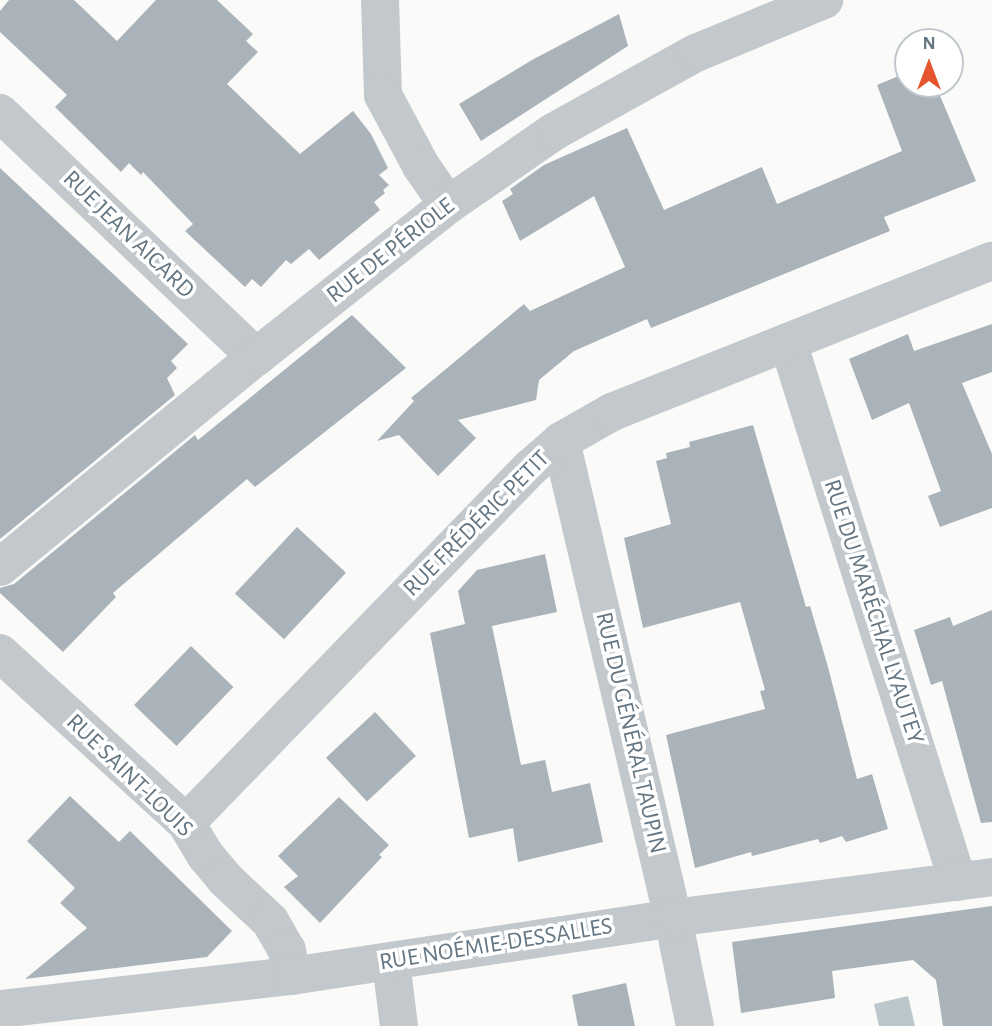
<!DOCTYPE html>
<html>
<head>
<meta charset="utf-8">
<style>
	body { margin:0 }
	#map { position:relative; width:992px; height:1026px; overflow:hidden; background:#fafaf8; font-family:"Alegreya Sans",sans-serif }
	div>[style] { position:absolute }
	.water>* { inset:0; background:#bbc7cb }
	.building>* { inset:0; background:#aab3b9; transform-origin:0 0 }
	.minor>* { height:38px; margin:-19px; padding:0 19px; transform-origin:19px; border-radius:19px; background:#c3c8cc }
	span { translate:-50% -50%; white-space:nowrap; text-align:center; line-height:1.15; -webkit-text-stroke:7px #fff; paint-order:stroke }
	.street-label { font-size:24px; color:#657683 }
	.north { position:absolute; left:894px; top:28px; width:70px; height:70px; box-sizing:border-box; background:#fff; border:2px solid #c1c8cd; border-radius:50%; rotate:0deg; font-size:19px; font-weight:700; line-height:28px; text-align:center; color:#657683 }
	.north::after { content:''; display:block; margin:auto; width:24px; height:32px; background:#e4572e; clip-path:polygon(50% 0,100% 100%,50% 72%,0 100%) }
</style>
</head>
<body>
<div id="map">
	<div class="water">
		<div style="clip-path:polygon(908px 996px,915px 1026px,879px 1026px,874px 1004px)"></div>
	</div>
	<div class="building">
		<div style="clip-path:polygon(9px 0,74px 0,117px 41px,156px 0,217px 0,253px 34px,246px 41px,258px 52px,227px 84px,300px 154px,353px 111px,371px 134px,388px 168px,379px 175px,389px 185px,383px 190px,385px 193px,374px 202px,380px 210px,319px 260px,309px 249px,291px 264px,286px 260px,261px 287px,252px 279px,245px 287px,185px 231px,193px 224px,143px 172px,141px 175px,129px 163px,121px 172px,55px 107px,67px 95px,0 32px,0 11px)"></div>
		<div style="clip-path:polygon(619px 14px,628px 46px,481px 141px,459px 104px,532px 60px)"></div>
		<div style="clip-path:polygon(908px 72px,908px 84px,935px 84px,976px 181px,884px 217px,890px 231px,651px 328px,647px 319px,574px 351px,539px 380px,536px 400px,458px 420px,476px 438px,438px 476px,399px 435px,377px 441px,414px 401px,411px 398px,524px 304px,530px 311px,625px 267px,594px 196px,520px 241px,502px 201px,513px 194px,510px 189px,544px 165px,627px 128px,664px 210px,762px 167px,777px 204px,902px 151px,877px 85px)"></div>
		<div style="clip-path:polygon(0 168px,188px 344px,171px 361px,177px 368px,167px 378px,175px 395px,0 539px)"></div>
		<div style="clip-path:polygon(352px 315px,406px 368px,255px 487px,247px 479px,113px 593px,116px 597px,63px 652px,0 593px,0 588px,14px 584px,195px 435px,198px 440px)"></div>
		<div style="clip-path:polygon(992px 324px,992px 372px,962px 383px,992px 454px,992px 508px,940px 527px,928px 496px,941px 491px,909px 403px,872px 420px,849px 359px,908px 334px,914px 351px)"></div>
		<div style="clip-path:polygon(753px 425px,806px 607px,810px 606px,828px 667px,857px 779px,872px 774px,888px 829px,846px 842px,842px 836px,820px 843px,818px 839px,752px 856px,751px 852px,695px 868px,666px 735px,765px 709px,760px 691px,765px 690px,740px 602px,643px 628px,624px 538px,671px 524px,656px 461px,667px 458px,666px 453px,690px 447px,689px 442px)"></div>
		<div style="left:297px;top:527px;width:67px;height:91px;rotate:43deg"></div>
		<div style="clip-path:polygon(545px 554px,557px 612px,492px 626px,521px 765px,545px 760px,552px 792px,590px 783px,603px 842px,518px 862px,513px 828px,469px 838px,430px 633px,465px 624px,458px 591px,477px 570px)"></div>
		<div style="clip-path:polygon(992px 610px,992px 822px,981px 823px,942px 681px,931px 685px,914px 630px,950px 617px,953px 626px)"></div>
		<div style="left:191px;top:646px;width:59px;height:82px;rotate:44deg"></div>
		<div style="left:375px;top:712px;width:60px;height:67px;rotate:47deg"></div>
		<div style="clip-path:polygon(70px 796px,119px 842px,130px 831px,232px 931px,207px 957px,25px 979px,87px 928px,60px 903px,75px 888px,27px 841px)"></div>
		<div style="clip-path:polygon(339px 797px,389px 845px,379px 855px,382px 857px,320px 923px,284px 887px,298px 876px,278px 856px)"></div>
		<div style="clip-path:polygon(992px 906px,992px 1026px,943px 1026px,936px 980px,913px 960px,832px 971px,835px 998px,741px 1013px,732px 942px)"></div>
		<div style="clip-path:polygon(626px 983px,635px 1026px,578px 1026px,572px 995px)"></div>
	</div>
	<div class="minor">
		<div style="left:380px;top:0;width:95px;rotate:88.2deg"></div>
		<div style="left:383px;top:95px;width:81px;rotate:61.8deg"></div>
		<div style="left:421px;top:166px;width:47px;rotate:55.3deg"></div>
		<div style="left:0;top:113px;width:354px;rotate:43.6deg"></div>
		<div style="left:788px;top:342px;width:566px;rotate:72.53deg"></div>
		<div style="left:561px;top:441px;width:490px;rotate:76.8deg"></div>
		<div style="left:673px;top:918px;width:110px;rotate:78.5deg"></div>
		<div style="left:0;top:567px;width:331px;rotate:-39.4deg"></div>
		<div style="left:256px;top:357px;width:245px;rotate:-38.4deg"></div>
		<div style="left:448px;top:205px;width:130px;rotate:-34.7deg"></div>
		<div style="left:555px;top:131px;width:161px;rotate:-29deg"></div>
		<div style="left:696px;top:53px;width:139px;rotate:-22.5deg"></div>
		<div style="left:0;top:653px;width:252px;rotate:42.4deg"></div>
		<div style="left:186px;top:823px;width:39px;rotate:59deg"></div>
		<div style="left:206px;top:856px;width:30px;rotate:50deg"></div>
		<div style="left:225px;top:879px;width:62px;rotate:43deg"></div>
		<div style="left:270px;top:921px;width:34px;rotate:60deg"></div>
		<div style="left:287px;top:950px;width:26px;rotate:81deg"></div>
		<div style="left:186px;top:823px;width:493px;rotate:-45.9deg"></div>
		<div style="left:529px;top:469px;width:43px;rotate:-41.2deg"></div>
		<div style="left:561px;top:441px;width:59px;rotate:-29.6deg"></div>
		<div style="left:612px;top:412px;width:409px;rotate:-21.7deg"></div>
		<div style="left:391px;top:962px;width:64px;rotate:82.9deg"></div>
		<div style="left:0;top:1009px;width:293px;rotate:-6.5deg"></div>
		<div style="left:291px;top:976px;width:386px;rotate:-8.6deg"></div>
		<div style="left:673px;top:918px;width:322px;rotate:-7.3deg"></div>
	</div>
	<div class="street-label">
		<span style="left:128px;top:235px;rotate:44deg">RUE JEAN AICARD</span>
		<span style="left:391px;top:251px;rotate:-38deg">RUE DE PÉRIOLE</span>
		<span style="left:477px;top:524px;rotate:-45deg">RUE FRÉDÉRIC PETIT</span>
		<span style="left:873px;top:612px;rotate:72deg">RUE DU MARÉCHAL LYAUTEY</span>
		<span style="left:630px;top:733px;rotate:77deg">RUE DU GÉNÉRAL TAUPIN</span>
		<span style="left:129px;top:776px;rotate:44deg">RUE SAINT-LOUIS</span>
		<span style="left:496px;top:945px;rotate:-9deg">RUE NOÉMIE-DESSALLES</span>
	</div>
	<div class="north">N</div>
</div>
</body>
</html>
